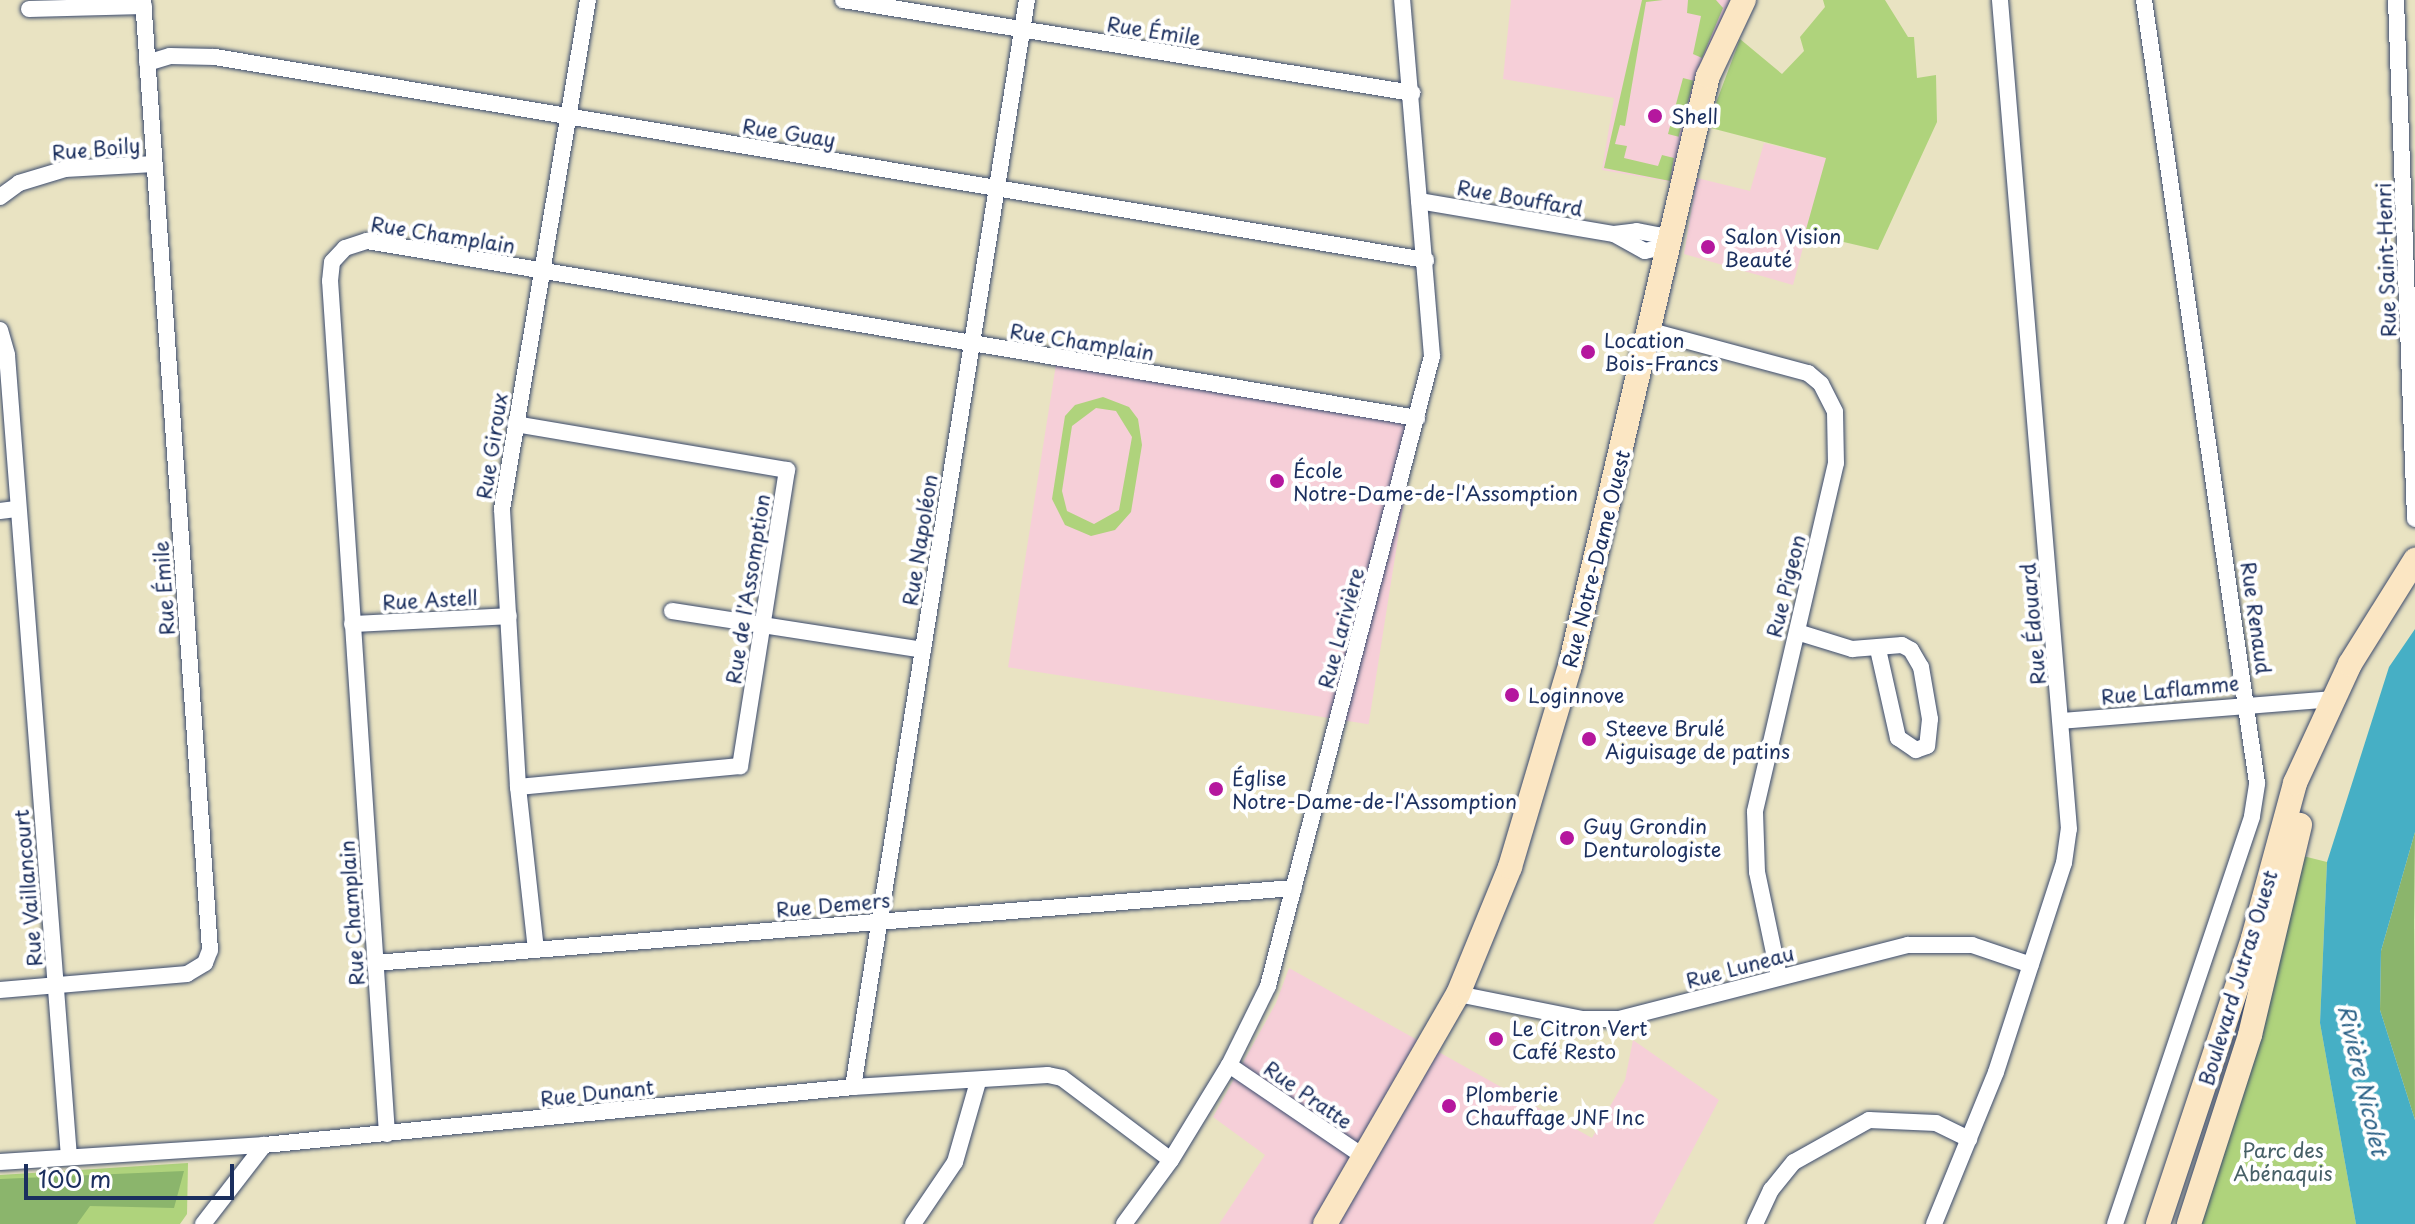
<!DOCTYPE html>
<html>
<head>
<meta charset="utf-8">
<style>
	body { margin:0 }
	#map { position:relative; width:2415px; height:1224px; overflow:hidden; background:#e9e3c2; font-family:"Playpen Sans",sans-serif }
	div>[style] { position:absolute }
	.built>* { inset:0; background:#f6cfd8; transform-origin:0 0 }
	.green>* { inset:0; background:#afd37c; transform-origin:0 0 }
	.forest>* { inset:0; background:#8bb56c }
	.water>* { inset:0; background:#46afc5 }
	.roads { filter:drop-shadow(0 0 2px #3a4a6d) drop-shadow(0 0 2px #3a4a6d) }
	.street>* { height:16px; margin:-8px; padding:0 8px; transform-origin:8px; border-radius:8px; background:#fff }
	.secondary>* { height:24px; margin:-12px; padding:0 12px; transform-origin:12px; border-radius:12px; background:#fbe6c3 }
	.dots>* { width:22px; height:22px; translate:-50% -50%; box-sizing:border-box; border:4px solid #fff; border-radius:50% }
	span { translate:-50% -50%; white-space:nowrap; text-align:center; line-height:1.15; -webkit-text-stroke:8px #fff; paint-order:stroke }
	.street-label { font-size:20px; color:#1b2f5e }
	.poi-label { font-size:20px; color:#1b2f5e }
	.left { translate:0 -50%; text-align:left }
	.park-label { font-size:20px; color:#476067 }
	.water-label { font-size:22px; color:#2c6287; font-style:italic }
	.scale { position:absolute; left:24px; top:1164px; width:210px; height:36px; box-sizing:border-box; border:4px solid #1b2f5e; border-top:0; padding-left:10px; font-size:24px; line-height:28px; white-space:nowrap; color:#1b2f5e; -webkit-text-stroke:6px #fff; paint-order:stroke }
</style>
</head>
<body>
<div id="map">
	<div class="built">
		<div style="clip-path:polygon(1511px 0,1730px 0,1698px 73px,1672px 182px,1602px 170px,1614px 98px,1503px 79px)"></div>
		<div style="clip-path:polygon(1764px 143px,1827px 158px,1793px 285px,1684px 254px,1697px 178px,1750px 191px)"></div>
		<div style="left:1057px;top:358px;width:365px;height:313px;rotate:9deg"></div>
		<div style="clip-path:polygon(1289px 968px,1592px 1138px,1625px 1080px,1633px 1040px,1719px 1100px,1653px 1224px,1219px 1224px,1265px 1155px,1213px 1117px,1276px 1003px)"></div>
	</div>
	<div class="green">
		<div style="clip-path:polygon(1642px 0,1663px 0,1646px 2px,1625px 126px,1620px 125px,1615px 144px,1627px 146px,1624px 158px,1658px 166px,1662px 155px,1674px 158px,1670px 181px,1604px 168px)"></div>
		<div style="clip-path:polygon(1688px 0,1716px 0,1723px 8px,1702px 58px,1693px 54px,1701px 16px,1687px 13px)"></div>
		<div style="clip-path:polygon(1823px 0,1885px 0,1908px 37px,1914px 37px,1917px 78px,1936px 75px,1937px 122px,1878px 250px,1805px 233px,1826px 158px,1707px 127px,1740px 39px,1782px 74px,1804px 51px,1800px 37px,1825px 7px)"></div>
		<div style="left:1683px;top:78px;width:11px;height:58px;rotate:15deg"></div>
		<div style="clip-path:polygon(evenodd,1103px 397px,1129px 407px,1138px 419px,1142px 445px,1131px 512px,1115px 530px,1091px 536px,1065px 525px,1052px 499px,1065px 416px,1075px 405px,1103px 397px,1096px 408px,1116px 411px,1132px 437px,1119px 510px,1094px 524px,1067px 511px,1062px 491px,1072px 426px,1096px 408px)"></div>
		<div style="clip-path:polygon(2299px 855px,2327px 862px,2320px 1023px,2356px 1224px,2195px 1224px)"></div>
		<div style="clip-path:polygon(188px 1163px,187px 1214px,180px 1224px,0 1224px,0 1175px)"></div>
	</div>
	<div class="forest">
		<div style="clip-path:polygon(2415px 832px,2414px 922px,2415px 1120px,2380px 1010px,2381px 951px)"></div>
		<div style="clip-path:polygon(184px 1171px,174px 1208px,90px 1206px,77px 1224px,0 1224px,0 1179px)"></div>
	</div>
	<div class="water">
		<div style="clip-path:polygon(2415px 629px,2415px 832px,2381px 951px,2380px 1010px,2415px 1120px,2415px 1224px,2356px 1224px,2320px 1023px,2327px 862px,2389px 667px)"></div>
	</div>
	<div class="roads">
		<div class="street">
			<div style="left:843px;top:0;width:577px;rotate:9.28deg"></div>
			<div style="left:2396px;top:0;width:519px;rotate:87.9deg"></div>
			<div style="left:29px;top:9px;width:115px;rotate:-1.5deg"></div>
			<div style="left:147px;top:63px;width:24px;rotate:-17deg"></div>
			<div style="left:170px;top:56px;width:45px;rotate:1.3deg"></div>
			<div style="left:215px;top:57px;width:1228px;rotate:9.52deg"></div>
			<div style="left:0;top:197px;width:24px;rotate:-36deg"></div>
			<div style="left:19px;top:183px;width:48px;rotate:-16.9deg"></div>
			<div style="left:65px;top:169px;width:89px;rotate:-3.2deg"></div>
			<div style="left:1419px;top:201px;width:198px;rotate:9.6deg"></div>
			<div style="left:1614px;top:234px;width:23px;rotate:-7deg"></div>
			<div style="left:1637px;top:231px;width:21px;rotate:11deg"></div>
			<div style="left:1658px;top:235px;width:16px;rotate:38deg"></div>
			<div style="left:1614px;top:234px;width:35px;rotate:29deg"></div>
			<div style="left:1645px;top:251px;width:27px;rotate:-13deg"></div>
			<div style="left:0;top:330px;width:26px;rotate:74deg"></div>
			<div style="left:7px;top:355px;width:804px;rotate:85.58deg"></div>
			<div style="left:1651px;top:331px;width:163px;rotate:15deg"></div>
			<div style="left:1808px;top:373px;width:17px;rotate:40deg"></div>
			<div style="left:1821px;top:384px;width:31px;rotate:63deg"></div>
			<div style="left:1835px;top:412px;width:51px;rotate:88.9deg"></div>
			<div style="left:1836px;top:463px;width:358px;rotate:103.1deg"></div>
			<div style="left:1755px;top:812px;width:60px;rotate:88.1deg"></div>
			<div style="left:1757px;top:872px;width:106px;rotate:78.1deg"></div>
			<div style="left:515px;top:424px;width:276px;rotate:9.6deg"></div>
			<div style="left:787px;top:470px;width:300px;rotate:99deg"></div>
			<div style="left:740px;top:766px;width:223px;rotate:174.6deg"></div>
			<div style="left:0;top:511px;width:16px;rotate:-7deg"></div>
			<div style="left:672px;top:611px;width:254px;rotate:8.8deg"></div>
			<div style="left:352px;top:624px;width:157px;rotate:-2.9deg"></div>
			<div style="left:1797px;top:632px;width:58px;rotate:17.2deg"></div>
			<div style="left:1852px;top:649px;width:50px;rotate:-4.6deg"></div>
			<div style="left:1902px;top:645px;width:10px;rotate:29deg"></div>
			<div style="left:1911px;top:650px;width:20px;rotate:60deg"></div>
			<div style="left:1921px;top:667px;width:53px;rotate:80.2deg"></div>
			<div style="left:1930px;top:719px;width:27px;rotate:96deg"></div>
			<div style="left:1927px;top:746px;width:12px;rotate:160deg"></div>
			<div style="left:1916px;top:750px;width:22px;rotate:-146deg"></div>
			<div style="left:1898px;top:738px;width:91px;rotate:-102.7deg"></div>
			<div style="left:2061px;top:721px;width:272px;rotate:-4.6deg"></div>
			<div style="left:536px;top:950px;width:164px;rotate:-96.3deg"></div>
			<div style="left:518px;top:787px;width:278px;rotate:-93.3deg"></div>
			<div style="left:502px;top:509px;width:516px;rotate:-80.41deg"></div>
			<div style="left:375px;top:963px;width:922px;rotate:-4.67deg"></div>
			<div style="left:0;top:990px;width:188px;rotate:-4.9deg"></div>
			<div style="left:187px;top:974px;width:21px;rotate:-31deg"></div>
			<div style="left:205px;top:963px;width:14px;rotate:-69deg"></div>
			<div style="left:210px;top:950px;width:952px;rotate:-94.03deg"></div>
			<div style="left:1458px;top:994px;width:126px;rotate:11.4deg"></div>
			<div style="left:1582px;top:1019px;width:37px"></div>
			<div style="left:1619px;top:1019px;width:298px;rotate:-14.4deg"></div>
			<div style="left:1908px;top:945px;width:64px"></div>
			<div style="left:1972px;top:945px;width:62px;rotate:18.7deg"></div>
			<div style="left:1229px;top:1065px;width:166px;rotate:34.2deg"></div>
			<div style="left:853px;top:1087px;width:1101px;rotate:-80.91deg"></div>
			<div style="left:387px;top:1134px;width:855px;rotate:-93.82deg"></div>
			<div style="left:330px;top:281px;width:19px;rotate:-84deg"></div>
			<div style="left:332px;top:262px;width:19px;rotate:-47deg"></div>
			<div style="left:345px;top:248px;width:23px;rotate:-18deg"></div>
			<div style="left:367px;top:241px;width:1065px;rotate:9.57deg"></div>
			<div style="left:0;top:1162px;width:265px;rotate:-3.7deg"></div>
			<div style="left:264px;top:1145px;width:592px;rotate:-5.62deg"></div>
			<div style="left:853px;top:1087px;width:195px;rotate:-3.5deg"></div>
			<div style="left:1048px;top:1075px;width:14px;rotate:12deg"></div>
			<div style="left:1062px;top:1078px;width:136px;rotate:37deg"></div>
			<div style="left:203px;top:1224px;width:100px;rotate:-52.3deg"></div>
			<div style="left:913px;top:1224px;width:75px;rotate:-55.9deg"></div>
			<div style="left:955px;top:1162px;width:83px;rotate:-74deg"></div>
			<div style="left:1124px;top:1224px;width:79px;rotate:-53.7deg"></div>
			<div style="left:1171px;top:1160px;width:111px;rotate:-58.6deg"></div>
			<div style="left:1229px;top:1065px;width:88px;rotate:-63.7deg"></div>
			<div style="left:1268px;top:986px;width:651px;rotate:-75.41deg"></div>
			<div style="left:1432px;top:356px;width:357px;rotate:-94.8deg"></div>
			<div style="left:1755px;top:1224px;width:38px;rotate:-65deg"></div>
			<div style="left:1771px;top:1190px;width:36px;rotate:-51deg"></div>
			<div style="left:1794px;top:1162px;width:86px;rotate:-29.2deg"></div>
			<div style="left:1869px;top:1120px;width:67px;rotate:2.6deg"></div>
			<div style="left:1936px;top:1123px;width:37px;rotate:26deg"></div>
			<div style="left:1934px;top:1224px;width:164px;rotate:-67.8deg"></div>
			<div style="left:1996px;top:1072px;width:220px;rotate:-72deg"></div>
			<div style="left:2064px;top:863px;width:34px;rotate:-82deg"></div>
			<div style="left:2069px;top:829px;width:832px;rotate:-94.76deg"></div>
			<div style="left:2115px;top:1224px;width:430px;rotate:-71.4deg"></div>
			<div style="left:2252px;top:816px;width:33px;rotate:-81deg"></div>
			<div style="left:2257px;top:783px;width:791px;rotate:-98.21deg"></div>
		</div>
		<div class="secondary">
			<div style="left:1325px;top:1224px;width:266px;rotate:-60deg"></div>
			<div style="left:1458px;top:994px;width:137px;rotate:-67.7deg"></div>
			<div style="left:1510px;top:867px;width:210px;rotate:-73.4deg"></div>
			<div style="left:1570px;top:666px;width:606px;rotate:-76.84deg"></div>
			<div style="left:1708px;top:76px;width:84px;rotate:-64.7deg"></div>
			<div style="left:2158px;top:1224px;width:301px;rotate:-71.6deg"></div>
			<div style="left:2253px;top:938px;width:161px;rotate:-74.8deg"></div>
			<div style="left:2295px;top:783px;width:131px;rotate:-65.2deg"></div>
			<div style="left:2350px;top:664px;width:123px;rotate:-58deg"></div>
			<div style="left:2189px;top:1224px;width:199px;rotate:-72.1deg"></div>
			<div style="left:2250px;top:1035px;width:216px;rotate:-76.6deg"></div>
		</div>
	</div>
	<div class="dots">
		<div style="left:1655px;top:116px;background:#b5179e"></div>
		<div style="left:1708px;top:247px;background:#b5179e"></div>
		<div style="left:1588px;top:352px;background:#b5179e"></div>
		<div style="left:1277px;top:481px;background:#b5179e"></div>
		<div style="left:1512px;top:695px;background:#b5179e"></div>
		<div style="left:1589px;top:739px;background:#b5179e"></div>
		<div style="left:1216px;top:789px;background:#b5179e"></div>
		<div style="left:1567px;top:838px;background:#b5179e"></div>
		<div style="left:1496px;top:1039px;background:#b5179e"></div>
		<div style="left:1449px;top:1106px;background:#b5179e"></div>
	</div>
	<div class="street-label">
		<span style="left:1154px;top:31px;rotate:9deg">Rue Émile</span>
		<span style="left:789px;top:133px;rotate:9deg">Rue Guay</span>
		<span style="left:96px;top:149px;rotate:-5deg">Rue Boily</span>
		<span style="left:1520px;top:198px;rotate:10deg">Rue Bouffard</span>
		<span style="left:443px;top:235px;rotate:9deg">Rue Champlain</span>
		<span style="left:2386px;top:260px;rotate:-92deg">Rue Saint-Henri</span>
		<span style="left:1082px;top:342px;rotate:9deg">Rue Champlain</span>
		<span style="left:492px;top:446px;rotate:-81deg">Rue Giroux</span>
		<span style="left:920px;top:540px;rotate:-81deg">Rue Napoléon</span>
		<span style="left:1596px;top:559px;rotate:-76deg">Rue Notre-Dame Ouest</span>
		<span style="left:1786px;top:586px;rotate:-76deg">Rue Pigeon</span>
		<span style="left:164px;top:588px;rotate:-94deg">Rue Émile</span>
		<span style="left:748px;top:589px;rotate:-81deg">Rue de l'Assomption</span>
		<span style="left:430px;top:600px;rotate:-3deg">Rue Astell</span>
		<span style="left:2256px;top:618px;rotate:82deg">Rue Renaud</span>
		<span style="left:2033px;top:624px;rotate:-95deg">Rue Édouard</span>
		<span style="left:1341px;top:628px;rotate:-75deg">Rue Larivière</span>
		<span style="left:2170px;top:690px;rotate:-6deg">Rue Laflamme</span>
		<span style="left:28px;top:888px;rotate:-95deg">Rue Vaillancourt</span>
		<span style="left:833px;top:905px;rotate:-5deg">Rue Demers</span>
		<span style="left:352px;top:913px;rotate:-94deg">Rue Champlain</span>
		<span style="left:1740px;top:967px;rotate:-15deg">Rue Luneau</span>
		<span style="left:2238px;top:978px;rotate:-73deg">Boulevard Jutras Ouest</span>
		<span style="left:597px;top:1093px;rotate:-6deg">Rue Dunant</span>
		<span style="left:1308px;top:1095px;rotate:35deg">Rue Pratte</span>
	</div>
	<div class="poi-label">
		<span class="left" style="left:1671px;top:116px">Shell</span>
		<span class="left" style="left:1724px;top:248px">Salon Vision<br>Beauté</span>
		<span class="left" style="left:1604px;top:352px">Location<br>Bois-Francs</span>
		<span class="left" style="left:1293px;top:482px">École<br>Notre-Dame-de-l'Assomption</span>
		<span class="left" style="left:1528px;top:695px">Loginnove</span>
		<span class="left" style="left:1605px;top:740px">Steeve Brulé<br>Aiguisage de patins</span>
		<span class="left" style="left:1232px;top:790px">Église<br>Notre-Dame-de-l'Assomption</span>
		<span class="left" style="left:1583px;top:838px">Guy Grondin<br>Denturologiste</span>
		<span class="left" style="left:1512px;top:1040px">Le Citron Vert<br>Café Resto</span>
		<span class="left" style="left:1465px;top:1106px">Plomberie<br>Chauffage JNF Inc</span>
	</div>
	<div class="park-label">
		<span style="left:2283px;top:1162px">Parc des<br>Abénaquis</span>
	</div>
	<div class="water-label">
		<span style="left:2364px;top:1080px;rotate:77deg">Rivière Nicolet</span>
	</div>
	<div class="scale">100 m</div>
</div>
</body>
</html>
